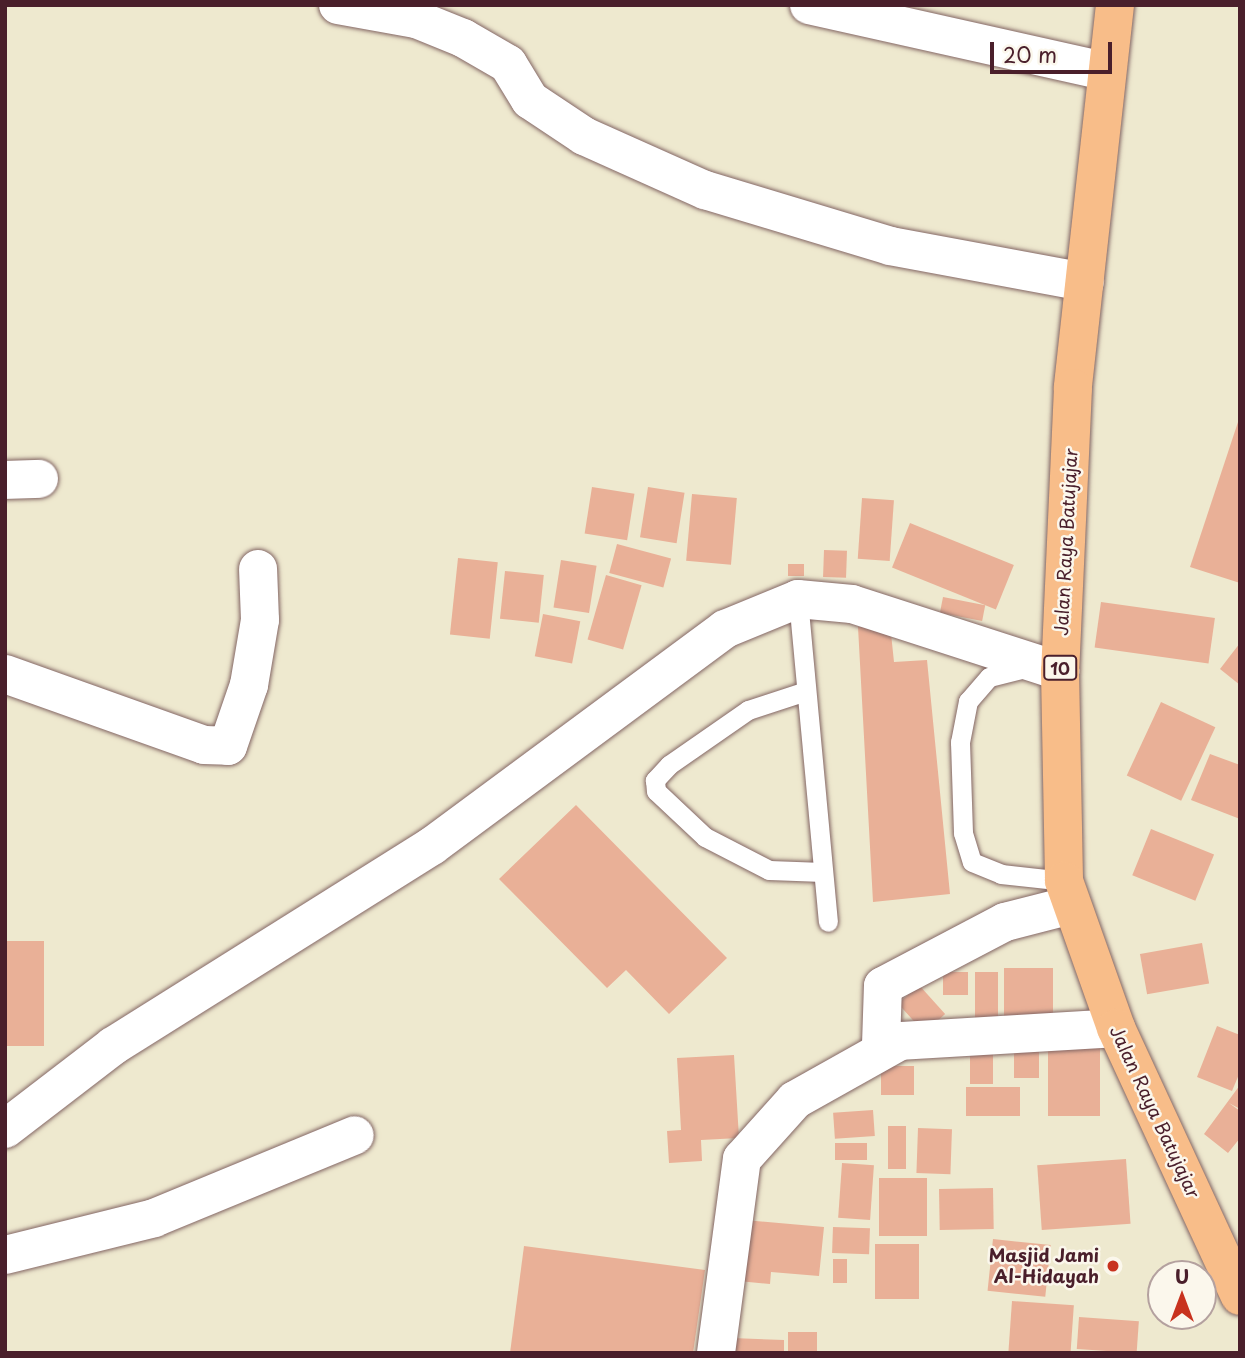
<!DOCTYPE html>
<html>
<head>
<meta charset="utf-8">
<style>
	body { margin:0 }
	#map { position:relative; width:1245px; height:1358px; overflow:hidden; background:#eee9cf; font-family:"Playpen Sans",sans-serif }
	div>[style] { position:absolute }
	.building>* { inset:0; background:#e9b097; transform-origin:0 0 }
	.roads { filter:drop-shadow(0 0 2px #836664) drop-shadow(0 0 2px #836664) }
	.service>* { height:19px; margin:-9.5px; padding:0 9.5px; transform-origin:9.5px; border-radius:9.5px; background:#fff }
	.minor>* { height:38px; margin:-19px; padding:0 19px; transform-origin:19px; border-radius:19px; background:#fff }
	.trunk>* { height:38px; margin:-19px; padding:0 19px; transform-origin:19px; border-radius:19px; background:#f8bd89 }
	.dots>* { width:19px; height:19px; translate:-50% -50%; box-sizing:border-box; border:4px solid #fbf7ec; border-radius:50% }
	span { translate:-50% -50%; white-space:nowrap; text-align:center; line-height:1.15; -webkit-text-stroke:5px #fbf7ec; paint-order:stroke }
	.shield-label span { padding:2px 5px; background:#fbf7ec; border:2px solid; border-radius:5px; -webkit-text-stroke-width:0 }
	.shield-label { font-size:16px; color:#4a1f2b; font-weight:700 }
	.street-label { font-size:18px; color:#4a1f2b }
	.poi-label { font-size:18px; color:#4a1f2b; font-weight:700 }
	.right { translate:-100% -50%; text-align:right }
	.frame { position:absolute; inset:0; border:7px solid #4a1f2b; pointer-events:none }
	.north { position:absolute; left:1147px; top:1260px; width:70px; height:70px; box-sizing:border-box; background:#fbf7ec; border:2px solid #b4a19f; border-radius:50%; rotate:0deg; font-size:19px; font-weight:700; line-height:28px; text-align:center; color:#4a1f2b }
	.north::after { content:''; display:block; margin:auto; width:24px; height:32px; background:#c8321e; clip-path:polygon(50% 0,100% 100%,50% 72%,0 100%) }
	.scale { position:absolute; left:990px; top:42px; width:122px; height:32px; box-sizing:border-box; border:4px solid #4a1f2b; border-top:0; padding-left:9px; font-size:21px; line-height:24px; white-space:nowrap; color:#4a1f2b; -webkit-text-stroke:5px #fbf7ec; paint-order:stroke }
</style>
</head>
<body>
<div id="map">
	<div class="building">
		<div style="clip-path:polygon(1239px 419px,1240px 419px,1240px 583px,1190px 567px)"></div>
		<div style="left:592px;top:487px;width:43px;height:47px;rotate:9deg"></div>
		<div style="left:648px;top:487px;width:37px;height:51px;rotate:9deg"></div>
		<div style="left:692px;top:494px;width:45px;height:67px;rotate:5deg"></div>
		<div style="left:862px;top:498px;width:32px;height:61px;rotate:4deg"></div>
		<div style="left:910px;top:523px;width:112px;height:48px;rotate:22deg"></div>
		<div style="left:617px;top:544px;width:56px;height:30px;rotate:15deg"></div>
		<div style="left:824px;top:550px;width:23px;height:27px;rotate:2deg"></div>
		<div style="left:458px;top:558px;width:40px;height:77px;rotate:6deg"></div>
		<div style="left:561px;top:560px;width:36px;height:48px;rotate:9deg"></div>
		<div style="left:788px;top:564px;width:16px;height:12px"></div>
		<div style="left:505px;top:571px;width:39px;height:48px;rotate:6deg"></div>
		<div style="left:606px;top:575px;width:37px;height:67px;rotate:16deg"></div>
		<div style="left:943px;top:597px;width:43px;height:16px;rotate:11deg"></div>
		<div style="left:1101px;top:602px;width:115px;height:46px;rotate:8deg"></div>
		<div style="left:543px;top:614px;width:38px;height:43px;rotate:11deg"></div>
		<div style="clip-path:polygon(890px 624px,894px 662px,927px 660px,950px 894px,873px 902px,858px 627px)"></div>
		<div style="clip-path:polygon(1240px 643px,1240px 685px,1220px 669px)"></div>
		<div style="left:1161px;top:702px;width:60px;height:81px;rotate:25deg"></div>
		<div style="clip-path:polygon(1210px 754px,1240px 765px,1240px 819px,1191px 800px)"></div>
		<div style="clip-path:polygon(576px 805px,727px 958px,669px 1014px,626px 970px,607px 988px,499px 879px)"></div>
		<div style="left:1151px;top:829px;width:68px;height:50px;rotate:22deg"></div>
		<div style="left:5px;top:941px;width:39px;height:105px"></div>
		<div style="left:1202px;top:943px;width:41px;height:63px;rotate:80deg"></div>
		<div style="left:1053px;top:968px;width:58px;height:49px;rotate:90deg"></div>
		<div style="left:943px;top:972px;width:25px;height:23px"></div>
		<div style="left:975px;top:972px;width:23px;height:46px"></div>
		<div style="left:919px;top:985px;width:39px;height:28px;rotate:48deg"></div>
		<div style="clip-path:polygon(1217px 1026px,1240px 1035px,1240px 1072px,1232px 1091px,1197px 1077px)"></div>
		<div style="left:1014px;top:1037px;width:25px;height:41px"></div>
		<div style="left:1048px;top:1039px;width:52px;height:77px"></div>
		<div style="left:970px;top:1041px;width:23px;height:43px"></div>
		<div style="clip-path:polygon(734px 1055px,739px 1138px,701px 1140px,702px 1161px,669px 1163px,667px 1131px,681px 1130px,677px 1058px)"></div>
		<div style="left:881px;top:1066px;width:33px;height:29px"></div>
		<div style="clip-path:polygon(1240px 1085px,1240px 1109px,1229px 1103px,1240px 1111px,1240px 1138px,1228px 1153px,1204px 1134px)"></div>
		<div style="left:966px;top:1087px;width:54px;height:29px"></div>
		<div style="left:873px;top:1110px;width:26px;height:40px;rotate:86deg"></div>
		<div style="left:888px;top:1126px;width:18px;height:43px"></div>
		<div style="left:918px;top:1128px;width:34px;height:45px;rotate:2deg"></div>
		<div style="left:835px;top:1143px;width:32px;height:17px"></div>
		<div style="left:1126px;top:1159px;width:65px;height:89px;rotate:86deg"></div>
		<div style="left:842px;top:1163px;width:32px;height:55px;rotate:4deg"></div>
		<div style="left:879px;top:1178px;width:48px;height:58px"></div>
		<div style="left:993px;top:1188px;width:41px;height:54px;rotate:89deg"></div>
		<div style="clip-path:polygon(744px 1220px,824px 1227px,819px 1276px,771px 1272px,770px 1284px,738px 1281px)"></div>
		<div style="left:833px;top:1227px;width:37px;height:26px;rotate:2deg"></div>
		<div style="left:993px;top:1239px;width:58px;height:52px;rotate:6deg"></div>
		<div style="left:875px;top:1244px;width:44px;height:55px"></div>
		<div style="clip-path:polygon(524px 1246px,705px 1270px,693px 1353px,510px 1353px)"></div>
		<div style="left:833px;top:1259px;width:14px;height:24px"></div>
		<div style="left:1012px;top:1301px;width:62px;height:52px;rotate:4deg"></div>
		<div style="left:1079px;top:1317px;width:60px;height:32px;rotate:4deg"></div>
		<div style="left:788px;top:1332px;width:29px;height:21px"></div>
		<div style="clip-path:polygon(732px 1338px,784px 1340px,784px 1353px,731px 1353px)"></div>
	</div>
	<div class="roads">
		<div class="service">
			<div style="left:798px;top:599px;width:324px;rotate:84.7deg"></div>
			<div style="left:1029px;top:667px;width:41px;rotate:166deg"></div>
			<div style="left:989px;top:677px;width:32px;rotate:131deg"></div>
			<div style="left:968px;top:701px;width:42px;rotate:101deg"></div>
			<div style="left:960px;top:742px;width:91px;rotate:88.1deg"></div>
			<div style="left:963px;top:833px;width:30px;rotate:73deg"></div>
			<div style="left:972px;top:862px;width:31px;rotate:22deg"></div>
			<div style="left:1001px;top:874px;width:63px;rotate:6.3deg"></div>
			<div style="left:806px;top:691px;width:61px;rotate:161.9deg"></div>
			<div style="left:748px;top:710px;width:96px;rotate:145.2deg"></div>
			<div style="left:669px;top:765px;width:21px;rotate:133deg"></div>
			<div style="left:655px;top:780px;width:11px;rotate:85deg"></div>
			<div style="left:656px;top:791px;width:67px;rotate:43.2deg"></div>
			<div style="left:705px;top:837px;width:72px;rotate:27.3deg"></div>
			<div style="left:769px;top:870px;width:54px;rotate:2.1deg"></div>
		</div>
		<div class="minor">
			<div style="left:338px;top:5px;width:79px;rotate:10.2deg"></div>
			<div style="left:416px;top:19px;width:51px;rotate:22deg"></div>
			<div style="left:463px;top:38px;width:52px;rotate:30deg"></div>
			<div style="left:508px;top:64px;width:42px;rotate:58.6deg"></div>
			<div style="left:530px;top:100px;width:65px;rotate:33.7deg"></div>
			<div style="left:584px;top:136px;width:133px;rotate:24.1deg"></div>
			<div style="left:705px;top:190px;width:193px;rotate:16.8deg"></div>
			<div style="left:890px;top:246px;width:198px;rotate:10.5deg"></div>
			<div style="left:809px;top:5px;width:302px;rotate:12.6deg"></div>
			<div style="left:5px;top:480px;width:34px;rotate:-2deg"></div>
			<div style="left:5px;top:674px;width:211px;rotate:19.6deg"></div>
			<div style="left:204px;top:745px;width:24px;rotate:2deg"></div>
			<div style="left:228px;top:746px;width:65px;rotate:-71deg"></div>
			<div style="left:249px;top:685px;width:66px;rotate:-80.4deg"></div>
			<div style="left:260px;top:620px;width:51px;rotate:-92.2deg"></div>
			<div style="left:881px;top:1045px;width:59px;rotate:-88.1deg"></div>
			<div style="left:883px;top:986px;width:138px;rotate:-27.7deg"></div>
			<div style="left:1005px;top:922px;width:65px;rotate:-14.3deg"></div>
			<div style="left:5px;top:1129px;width:136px;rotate:-37.5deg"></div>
			<div style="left:113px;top:1046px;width:377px;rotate:-32.1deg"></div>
			<div style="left:432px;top:846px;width:365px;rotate:-36.5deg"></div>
			<div style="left:725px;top:629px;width:79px;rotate:-22.3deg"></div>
			<div style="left:798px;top:599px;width:54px;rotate:5.3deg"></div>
			<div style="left:852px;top:604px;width:219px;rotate:17.9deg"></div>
			<div style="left:5px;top:1255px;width:154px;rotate:-13.9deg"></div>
			<div style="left:154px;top:1218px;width:217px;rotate:-22.4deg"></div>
			<div style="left:716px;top:1353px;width:196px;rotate:-82.4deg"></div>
			<div style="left:742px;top:1159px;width:79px;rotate:-48.1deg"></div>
			<div style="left:795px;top:1100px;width:120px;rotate:-29.3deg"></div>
			<div style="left:900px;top:1041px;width:216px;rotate:-3.4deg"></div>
		</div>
		<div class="trunk">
			<div style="left:1115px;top:5px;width:385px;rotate:96.3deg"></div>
			<div style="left:1073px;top:388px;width:283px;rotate:92.6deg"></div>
			<div style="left:1060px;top:671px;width:210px;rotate:88.9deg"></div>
			<div style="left:1064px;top:881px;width:156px;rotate:70.5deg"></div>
			<div style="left:1116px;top:1028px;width:295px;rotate:65.2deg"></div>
		</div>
	</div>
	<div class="dots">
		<div style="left:1113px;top:1266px;background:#c8321e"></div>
	</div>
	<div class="shield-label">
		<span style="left:1060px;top:668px">10</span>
	</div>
	<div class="street-label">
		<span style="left:1066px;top:542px;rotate:-87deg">Jalan Raya Batujajar</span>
		<span style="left:1155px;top:1112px;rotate:65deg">Jalan Raya Batujajar</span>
	</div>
	<div class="poi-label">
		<span class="right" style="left:1099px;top:1266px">Masjid Jami<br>Al-Hidayah</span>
	</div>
	<div class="frame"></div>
	<div class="north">U</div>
	<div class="scale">20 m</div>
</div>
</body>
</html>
